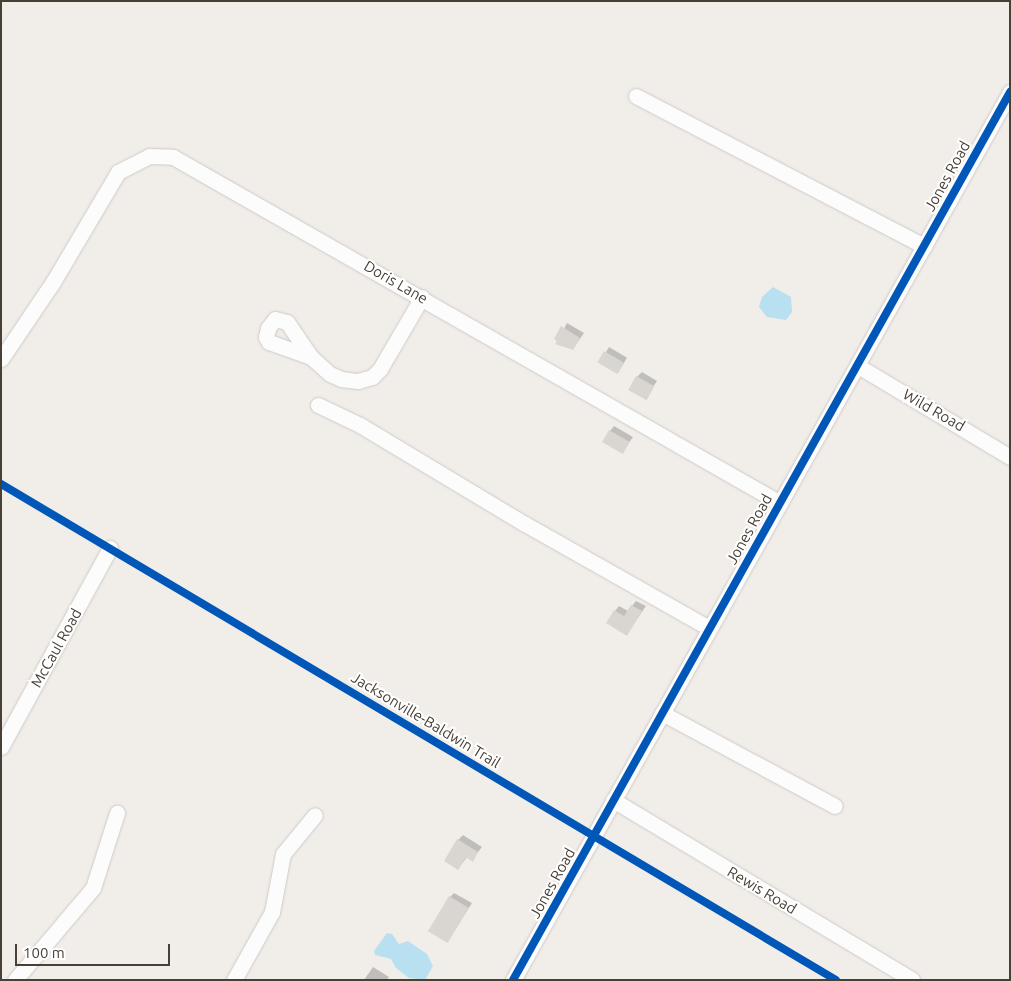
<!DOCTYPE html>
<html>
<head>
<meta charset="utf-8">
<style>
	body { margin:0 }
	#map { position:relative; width:1011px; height:981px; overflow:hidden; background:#f1eeea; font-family:Ubuntu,sans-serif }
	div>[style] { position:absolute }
	.water>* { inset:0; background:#b8e0f1 }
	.shadow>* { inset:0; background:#0003; transform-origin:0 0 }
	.building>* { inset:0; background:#d9d5d1; transform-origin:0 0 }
	.roads { filter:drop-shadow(0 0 1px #cecac6) drop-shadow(0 0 1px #cecac6) }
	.minor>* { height:15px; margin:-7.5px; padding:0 7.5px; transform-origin:7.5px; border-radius:7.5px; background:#fdfcfc }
	.cycleway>* { height:8px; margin:-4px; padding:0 4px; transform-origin:4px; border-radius:4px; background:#0057b8 }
	span { translate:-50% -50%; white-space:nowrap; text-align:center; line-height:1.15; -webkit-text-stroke:4px #fff; paint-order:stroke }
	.street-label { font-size:15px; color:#483f35 }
	.frame { position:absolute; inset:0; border:2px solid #483f35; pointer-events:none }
	.scale { position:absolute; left:15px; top:944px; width:155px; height:22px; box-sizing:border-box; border:2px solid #483f35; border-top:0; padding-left:6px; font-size:15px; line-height:18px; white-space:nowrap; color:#483f35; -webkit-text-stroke:4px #fff; paint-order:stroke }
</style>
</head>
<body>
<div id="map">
	<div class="water">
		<div style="clip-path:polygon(773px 287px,791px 297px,792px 312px,786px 320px,767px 317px,759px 307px,762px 297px)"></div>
		<div style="clip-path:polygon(387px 933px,392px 934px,399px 944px,408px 941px,427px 954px,433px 966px,425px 980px,409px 978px,396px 968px,391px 959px,375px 955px,374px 951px)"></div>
	</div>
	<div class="shadow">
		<div style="clip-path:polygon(567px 323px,584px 333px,573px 349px,557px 343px)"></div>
		<div style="left:609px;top:347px;width:21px;height:18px;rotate:31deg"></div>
		<div style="clip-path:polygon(642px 372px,657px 381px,645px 399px,637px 377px)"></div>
		<div style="clip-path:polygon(614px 426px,633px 437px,622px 452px,610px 431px)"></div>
		<div style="clip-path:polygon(636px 601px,646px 606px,627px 634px,615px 611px,619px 606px,628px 611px)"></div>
		<div style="clip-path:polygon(463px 835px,482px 847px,472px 860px,467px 857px,458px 869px,458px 840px)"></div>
		<div style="clip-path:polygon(454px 893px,472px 903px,448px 941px,450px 897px)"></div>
		<div style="clip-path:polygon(373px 967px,389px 977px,387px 980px,364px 980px)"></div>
	</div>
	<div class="building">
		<div style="clip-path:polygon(561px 326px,580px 338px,573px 350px,555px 344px,557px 341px,554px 339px)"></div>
		<div style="left:604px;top:351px;width:23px;height:13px;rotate:31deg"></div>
		<div style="left:636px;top:376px;width:21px;height:16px;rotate:29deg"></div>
		<div style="left:609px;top:430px;width:24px;height:14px;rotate:30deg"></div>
		<div style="clip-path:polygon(631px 605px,642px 611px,627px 636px,606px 623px,614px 610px,624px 616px)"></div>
		<div style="clip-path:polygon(457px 839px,478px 852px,473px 862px,466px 857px,458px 870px,444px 861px)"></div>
		<div style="left:449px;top:896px;width:23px;height:41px;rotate:31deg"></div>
	</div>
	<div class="roads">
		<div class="minor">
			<div style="left:636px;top:96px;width:325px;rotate:27.5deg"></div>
			<div style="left:311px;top:357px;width:45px;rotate:-160.3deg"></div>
			<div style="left:269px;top:342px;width:6px;rotate:-121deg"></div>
			<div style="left:266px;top:337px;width:9px;rotate:-77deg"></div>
			<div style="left:268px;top:328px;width:11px;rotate:-52deg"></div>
			<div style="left:275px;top:319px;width:12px;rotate:14deg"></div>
			<div style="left:287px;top:322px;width:42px;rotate:55.6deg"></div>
			<div style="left:311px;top:357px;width:25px;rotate:42deg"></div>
			<div style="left:330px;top:374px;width:12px;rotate:24deg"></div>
			<div style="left:341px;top:379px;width:17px;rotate:7deg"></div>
			<div style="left:358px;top:381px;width:15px;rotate:-16deg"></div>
			<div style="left:372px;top:377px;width:11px;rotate:-45deg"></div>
			<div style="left:380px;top:369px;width:83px;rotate:-59.7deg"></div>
			<div style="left:1px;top:359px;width:93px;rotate:-56deg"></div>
			<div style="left:53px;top:282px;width:128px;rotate:-59.4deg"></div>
			<div style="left:118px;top:172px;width:35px;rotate:-27deg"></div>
			<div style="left:149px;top:156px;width:24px;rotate:2deg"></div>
			<div style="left:173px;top:157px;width:699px;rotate:29.68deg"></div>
			<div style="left:858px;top:366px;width:177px;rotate:30.9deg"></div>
			<div style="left:318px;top:405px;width:47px;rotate:25.5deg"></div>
			<div style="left:360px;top:425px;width:192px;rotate:31deg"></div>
			<div style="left:525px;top:524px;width:211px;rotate:29.5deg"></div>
			<div style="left:662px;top:713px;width:196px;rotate:28.3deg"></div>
			<div style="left:1px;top:747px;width:227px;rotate:-61.3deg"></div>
			<div style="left:613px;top:800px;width:349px;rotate:31deg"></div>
			<div style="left:15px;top:980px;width:121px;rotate:-49.7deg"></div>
			<div style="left:93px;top:888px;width:79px;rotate:-72.3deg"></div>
			<div style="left:234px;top:980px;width:78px;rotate:-60.8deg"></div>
			<div style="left:272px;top:912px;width:59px;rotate:-79.3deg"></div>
			<div style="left:283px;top:854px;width:50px;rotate:-50.6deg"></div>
			<div style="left:513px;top:980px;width:1018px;rotate:-60.76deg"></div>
		</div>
	</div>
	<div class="cycleway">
		<div style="left:1px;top:484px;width:971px;rotate:30.71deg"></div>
		<div style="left:513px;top:980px;width:1018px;rotate:-60.76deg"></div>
	</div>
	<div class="street-label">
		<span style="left:947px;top:176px;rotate:-61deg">Jones Road</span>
		<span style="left:396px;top:282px;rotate:30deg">Doris Lane</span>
		<span style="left:934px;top:410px;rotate:30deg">Wild Road</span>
		<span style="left:749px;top:529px;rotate:-61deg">Jones Road</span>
		<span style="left:56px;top:648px;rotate:-61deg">McCaul Road</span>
		<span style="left:426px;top:720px;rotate:31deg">Jacksonville-Baldwin Trail</span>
		<span style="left:552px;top:883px;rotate:-61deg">Jones Road</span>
		<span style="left:762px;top:890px;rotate:31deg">Rewis Road</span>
	</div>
	<div class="frame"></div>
	<div class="scale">100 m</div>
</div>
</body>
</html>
